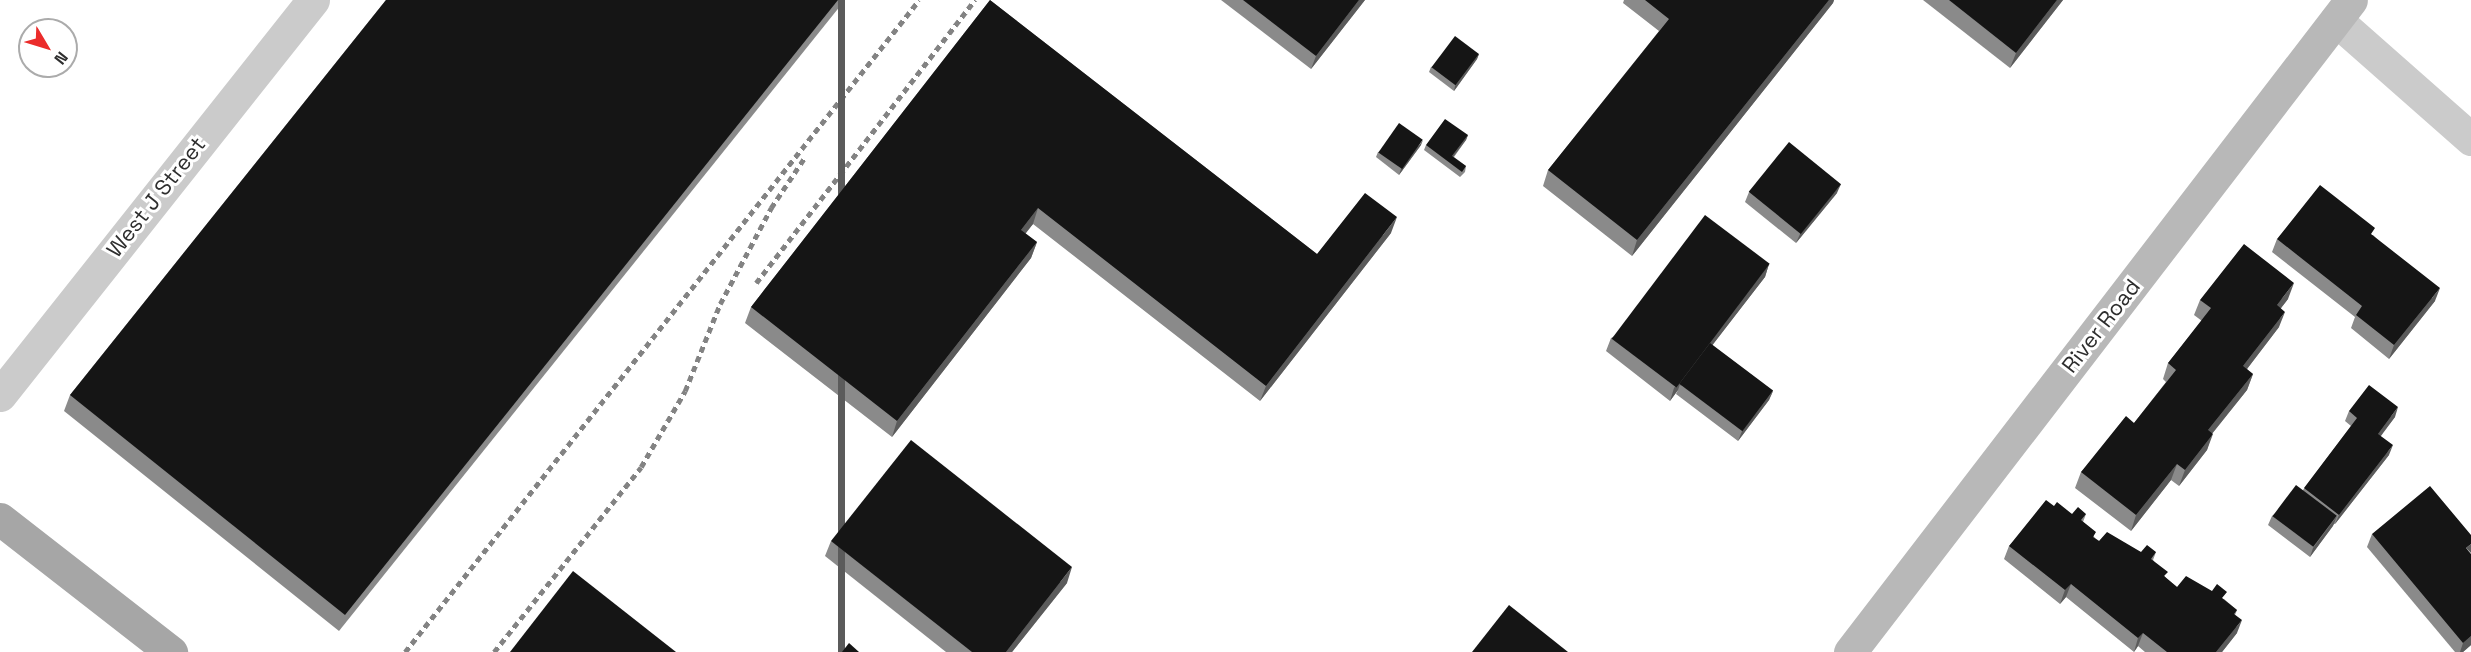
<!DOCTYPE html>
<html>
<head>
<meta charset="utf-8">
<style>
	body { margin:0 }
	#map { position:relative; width:2471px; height:652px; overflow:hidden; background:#fff; font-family:"Space Grotesk",sans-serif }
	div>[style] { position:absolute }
	.street>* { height:33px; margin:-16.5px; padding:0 16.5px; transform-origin:16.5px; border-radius:16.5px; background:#cbcbcb }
	.secondary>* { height:33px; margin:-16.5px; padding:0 16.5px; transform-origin:16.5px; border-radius:16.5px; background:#b8b8b8 }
	.primary>* { height:33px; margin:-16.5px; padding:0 16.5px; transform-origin:16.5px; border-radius:16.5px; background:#a6a6a6 }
	.rail>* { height:4.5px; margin-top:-2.25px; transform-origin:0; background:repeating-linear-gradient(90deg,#838383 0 6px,transparent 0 10.5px) }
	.wall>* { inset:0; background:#8a8a8a }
	.shaded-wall>* { inset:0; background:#5b5b5b; transform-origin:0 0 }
	.building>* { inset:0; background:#151515; transform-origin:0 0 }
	span { translate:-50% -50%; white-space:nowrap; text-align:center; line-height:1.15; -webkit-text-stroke:6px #fff; paint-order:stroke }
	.street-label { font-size:22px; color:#2e2e2e }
	.north { position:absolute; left:18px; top:18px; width:60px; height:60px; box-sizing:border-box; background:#fff; border:2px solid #ababab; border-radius:50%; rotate:128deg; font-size:16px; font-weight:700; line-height:24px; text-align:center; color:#2e2e2e }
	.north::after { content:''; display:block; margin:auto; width:21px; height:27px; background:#eb2c2b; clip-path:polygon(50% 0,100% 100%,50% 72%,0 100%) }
</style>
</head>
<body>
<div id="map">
	<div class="street">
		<div style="left:2336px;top:20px;width:180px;rotate:41.4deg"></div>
		<div style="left:0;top:395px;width:504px;rotate:-51.61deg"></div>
	</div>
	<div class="secondary">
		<div style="left:1850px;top:652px;width:822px;rotate:-52.46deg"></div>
	</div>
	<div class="primary">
		<div style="left:0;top:519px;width:217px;rotate:37.9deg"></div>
	</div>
	<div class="rail">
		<div style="left:756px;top:283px;width:358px;rotate:-52.3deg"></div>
		<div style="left:405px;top:652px;width:830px;rotate:-51.75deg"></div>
		<div style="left:494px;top:652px;width:236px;rotate:-51.5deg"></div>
		<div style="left:641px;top:467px;width:88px;rotate:-59.9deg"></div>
		<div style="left:685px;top:391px;width:94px;rotate:-68.1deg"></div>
		<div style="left:720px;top:304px;width:109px;rotate:-62deg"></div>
		<div style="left:771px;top:208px;width:61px;rotate:-56.3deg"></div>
	</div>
	<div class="wall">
		<div style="clip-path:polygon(386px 0,845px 0,339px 631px,64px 411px,70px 395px)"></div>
		<div style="clip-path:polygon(990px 0,1317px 254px,1391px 233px,1260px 401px,1033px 224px,1025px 233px,1037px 242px,1031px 258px,892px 437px,745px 323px,751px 307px)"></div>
		<div style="clip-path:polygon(1221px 0,1365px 0,1311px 69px)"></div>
		<div style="clip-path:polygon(1624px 0,1834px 0,1833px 3px,1632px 256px,1543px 186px,1548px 170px,1659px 31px,1623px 3px)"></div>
		<div style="clip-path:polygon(1923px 0,2063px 0,2010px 68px)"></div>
		<div style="clip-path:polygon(1479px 54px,1477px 59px,1454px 91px,1429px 72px,1431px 67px)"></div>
		<div style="clip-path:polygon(1468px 135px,1466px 140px,1454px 157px,1466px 166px,1465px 172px,1460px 177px,1424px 150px,1426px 145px)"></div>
		<div style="clip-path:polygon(1421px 145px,1399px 175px,1376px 157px,1378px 152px)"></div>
		<div style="clip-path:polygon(1749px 192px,1837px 193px,1796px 243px,1745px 202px)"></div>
		<div style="clip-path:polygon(2373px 235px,2435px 301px,2389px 359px,2351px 328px,2355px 317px,2272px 252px,2277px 239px)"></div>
		<div style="clip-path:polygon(1769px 264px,1765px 277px,1712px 345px,1773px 391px,1769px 400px,1738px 441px,1676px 394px,1678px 390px,1670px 401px,1606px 351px,1611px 338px)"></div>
		<div style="clip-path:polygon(2288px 299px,2281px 308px,2279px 327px,2247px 369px,2253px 374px,2247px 390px,2212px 434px,2207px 450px,2179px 486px,2171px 480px,2131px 531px,2075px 488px,2081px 472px,2134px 423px,2166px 382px,2163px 379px,2168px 363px,2202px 321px,2194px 315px,2200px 300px)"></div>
		<div style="clip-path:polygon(2349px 411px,2395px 417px,2380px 436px,2389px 455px,2335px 524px,2334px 524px,2310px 557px,2268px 525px,2272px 516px,2303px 490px,2351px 426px,2345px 421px)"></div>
		<div style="clip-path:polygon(2054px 506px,2072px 514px,2086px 514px,2083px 522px,2095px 538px,2099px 541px,2141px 552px,2156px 552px,2153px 560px,2166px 578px,2177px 587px,2224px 599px,2237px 610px,2235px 615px,2237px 633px,2222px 652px,2145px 652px,2138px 646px,2134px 652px,2066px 597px,2060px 604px,2004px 559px,2009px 546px)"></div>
		<div style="clip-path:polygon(2372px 534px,2470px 553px,2471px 645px,2463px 652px,2455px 652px,2367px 547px)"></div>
		<div style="clip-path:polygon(831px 541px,1067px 583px,1012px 652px,946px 652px,825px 556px)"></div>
	</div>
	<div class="shaded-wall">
		<div style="left:838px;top:0;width:7px;height:788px"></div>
		<div style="clip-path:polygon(1359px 0,1365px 0,1311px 69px,1316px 56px)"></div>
		<div style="clip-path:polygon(1829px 0,1834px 0,1833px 3px,1632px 256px,1637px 240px)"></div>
		<div style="clip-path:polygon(2057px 0,2063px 0,2010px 68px,2016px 53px)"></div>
		<div style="clip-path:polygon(1479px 54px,1477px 59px,1454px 91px,1455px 86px)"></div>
		<div style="clip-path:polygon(1468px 135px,1466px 140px,1450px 161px,1452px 156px)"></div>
		<div style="clip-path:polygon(1423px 140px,1421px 145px,1399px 175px,1401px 169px)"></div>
		<div style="clip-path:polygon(1841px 184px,1837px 193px,1796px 243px,1800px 234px)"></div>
		<div style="clip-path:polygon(1038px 208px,1033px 224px,1016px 246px,1021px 230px)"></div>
		<div style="clip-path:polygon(1397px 217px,1391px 233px,1260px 401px,1266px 386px)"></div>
		<div style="clip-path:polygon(1037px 242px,1031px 258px,892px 437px,897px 421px)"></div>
		<div style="clip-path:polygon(1769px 264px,1765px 277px,1681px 386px,1680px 384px,1678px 390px,1670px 401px,1674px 388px)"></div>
		<div style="clip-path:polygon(2294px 283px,2288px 299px,2271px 321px,2277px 305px)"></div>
		<div style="clip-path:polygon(2440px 288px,2435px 301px,2389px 359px,2394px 345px)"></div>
		<div style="clip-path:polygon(2285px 312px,2279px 327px,2237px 382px,2243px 366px)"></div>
		<div style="clip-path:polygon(2253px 374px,2247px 390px,2202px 446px,2208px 430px)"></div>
		<div style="clip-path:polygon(1773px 391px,1769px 400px,1738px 441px,1742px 431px)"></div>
		<div style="clip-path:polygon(2398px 407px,2395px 417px,2375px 444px,2378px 434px)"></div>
		<div style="clip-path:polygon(2213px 434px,2207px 450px,2179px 486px,2185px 470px)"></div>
		<div style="clip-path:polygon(2393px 445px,2389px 455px,2335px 524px,2339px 515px)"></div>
		<div style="clip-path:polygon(2177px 464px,2171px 480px,2131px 531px,2136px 515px)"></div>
		<div style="clip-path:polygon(2337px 516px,2333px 526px,2310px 557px,2313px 548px)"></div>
		<div style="clip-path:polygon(2471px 544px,2471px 553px,2466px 548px)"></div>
		<div style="clip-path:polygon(1072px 567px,1067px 583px,1012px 652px,1006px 652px)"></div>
		<div style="clip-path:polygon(2071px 584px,2066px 597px,2060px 604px,2065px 590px)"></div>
		<div style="clip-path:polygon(2242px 620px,2237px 633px,2222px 652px,2216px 652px)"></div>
		<div style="clip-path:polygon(2143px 633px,2138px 646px,2134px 652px,2138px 638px)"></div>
		<div style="clip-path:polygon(2471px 636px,2471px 645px,2463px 652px,2460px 652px,2463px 643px)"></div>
	</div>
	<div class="building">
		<div style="clip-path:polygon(386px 0,838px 0,345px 615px,70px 395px)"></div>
		<div style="clip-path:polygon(990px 0,1317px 254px,1365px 193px,1397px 217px,1266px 386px,1038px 208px,1021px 230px,1037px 242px,897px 421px,751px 307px)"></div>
		<div style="clip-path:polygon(1243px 0,1359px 0,1316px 56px)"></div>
		<div style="clip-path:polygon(1645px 0,1829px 0,1637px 240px,1548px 170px,1669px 19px)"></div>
		<div style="clip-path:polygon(1949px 0,2057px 0,2016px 53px)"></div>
		<div style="left:1455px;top:36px;width:30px;height:39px;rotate:37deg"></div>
		<div style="clip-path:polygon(1445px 119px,1468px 135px,1452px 156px,1466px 166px,1462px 172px,1426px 145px)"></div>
		<div style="left:1399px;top:123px;width:29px;height:36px;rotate:35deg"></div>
		<div style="left:1789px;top:142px;width:67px;height:64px;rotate:39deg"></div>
		<div style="clip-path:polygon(2320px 185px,2375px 228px,2371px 234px,2440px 288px,2394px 345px,2356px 315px,2362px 306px,2277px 239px)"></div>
		<div style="left:1705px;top:215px;width:81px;height:155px;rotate:37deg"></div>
		<div style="clip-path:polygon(2244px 244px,2294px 283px,2277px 305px,2285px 312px,2243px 366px,2253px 374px,2208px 430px,2213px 434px,2185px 470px,2177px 464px,2136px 515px,2081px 472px,2126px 416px,2134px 423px,2176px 370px,2168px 363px,2211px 308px,2200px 300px)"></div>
		<div style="left:1710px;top:343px;width:79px;height:51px;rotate:37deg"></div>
		<div style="clip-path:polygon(2369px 385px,2398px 407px,2378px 434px,2393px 445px,2339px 515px,2304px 488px,2357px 418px,2349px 411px)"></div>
		<div style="clip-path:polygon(911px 440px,1072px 567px,1006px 652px,972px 652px,831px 541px)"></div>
		<div style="left:2296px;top:485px;width:51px;height:39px;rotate:37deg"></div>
		<div style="clip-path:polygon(2430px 486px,2471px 535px,2471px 544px,2466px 548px,2471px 554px,2471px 636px,2463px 643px,2372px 534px)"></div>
		<div style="clip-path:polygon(2046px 500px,2054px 506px,2057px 502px,2072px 514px,2078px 507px,2086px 514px,2081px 520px,2096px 532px,2093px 537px,2099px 541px,2107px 532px,2141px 552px,2147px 545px,2156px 552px,2151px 559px,2168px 572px,2164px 576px,2177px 587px,2186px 576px,2212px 591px,2217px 584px,2227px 592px,2222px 598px,2237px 610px,2234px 614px,2242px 620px,2216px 652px,2167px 652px,2143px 633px,2138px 638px,2071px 584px,2065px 590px,2009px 546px)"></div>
		<div style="clip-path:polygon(573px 571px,676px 652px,510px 652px)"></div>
		<div style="clip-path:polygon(1509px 605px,1568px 652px,1472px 652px)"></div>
		<div style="clip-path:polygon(849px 643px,859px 652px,842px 652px)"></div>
	</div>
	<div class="street-label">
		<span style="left:156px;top:197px;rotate:-52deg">West J Street</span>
		<span style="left:2101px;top:326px;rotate:-52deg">River Road</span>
	</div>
	<div class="north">N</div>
</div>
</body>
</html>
